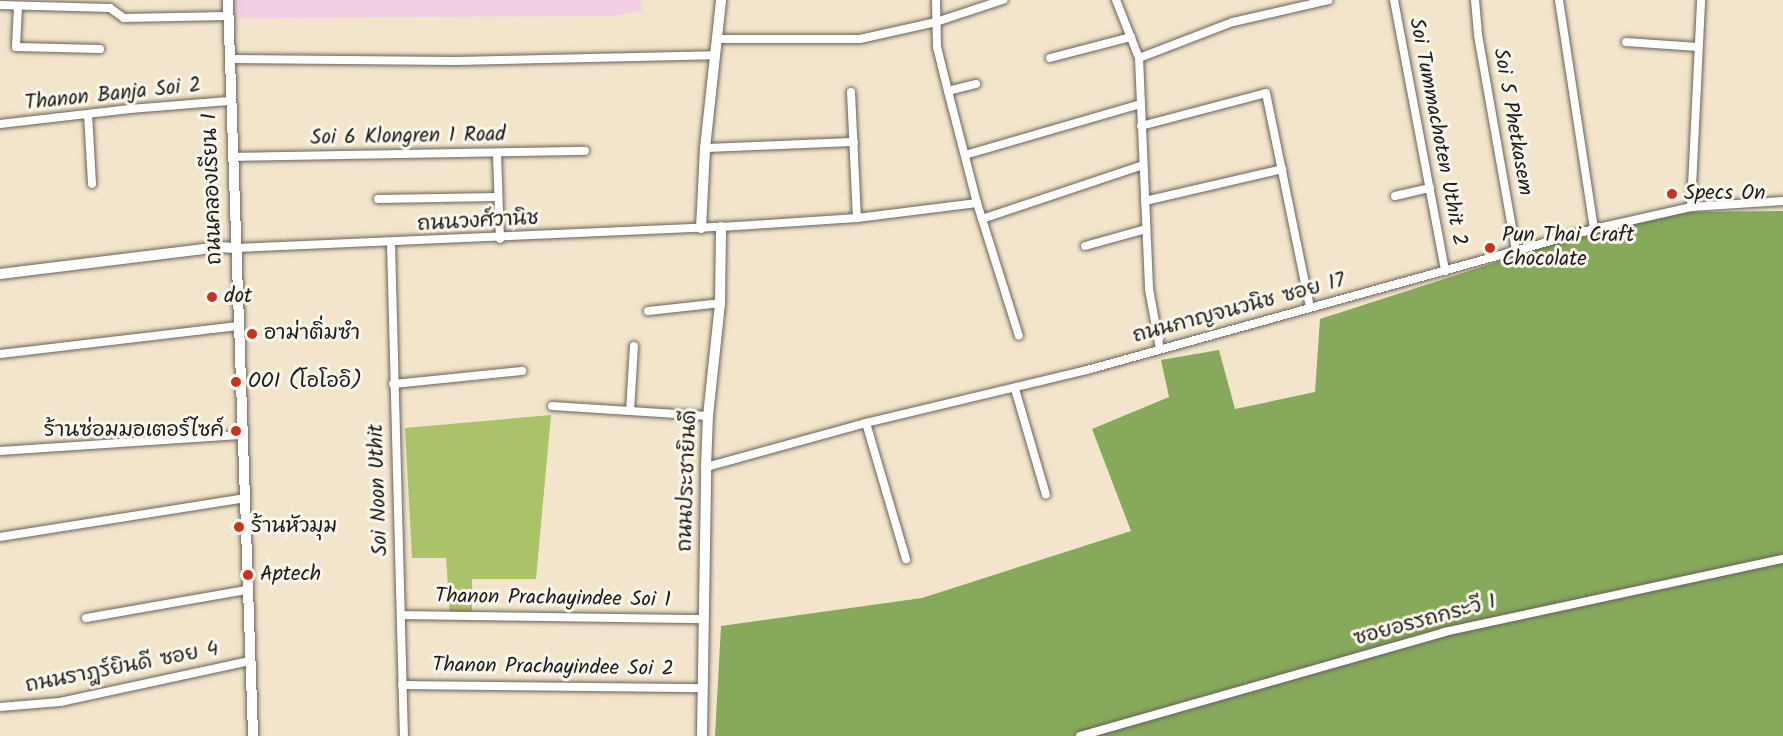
<!DOCTYPE html>
<html>
<head>
<meta charset="utf-8">
<style>
	body { margin:0 }
	#map { position:relative; width:1783px; height:736px; overflow:hidden; background:#f3e5cb; font-family:Kalam,"Playpen Sans Thai",sans-serif }
	div>[style] { position:absolute }
	.built>* { inset:0; background:#f2cfe2 }
	.green>* { inset:0; background:#aac368 }
	.forest>* { inset:0; background:#87a95c }
	.roads { filter:drop-shadow(0 0 2px #676259) drop-shadow(0 0 2px #676259) }
	.minor>* { height:8px; margin:-4px; padding:0 4px; transform-origin:4px; border-radius:4px; background:#fff }
	.tertiary>* { height:10px; margin:-5px; padding:0 5px; transform-origin:5px; border-radius:5px; background:#fff }
	.dots>* { width:16px; height:16px; translate:-50% -50%; box-sizing:border-box; border:3px solid #fbf7ec; border-radius:50% }
	span { translate:-50% -50%; white-space:nowrap; text-align:center; line-height:1.15; -webkit-text-stroke:6px #fbf7ec; paint-order:stroke }
	.street-label { font-size:21px; color:#1c1c1c }
	.poi-label { font-size:21px; color:#1c1c1c }
	.left { translate:0 -50%; text-align:left }
	.right { translate:-100% -50%; text-align:right }
</style>
</head>
<body>
<div id="map">
	<div class="built">
		<div style="clip-path:polygon(232px 0,639px 0,643px 10px,613px 16px,233px 18px)"></div>
	</div>
	<div class="green">
		<div style="clip-path:polygon(551px 415px,536px 579px,472px 579px,472px 611px,450px 615px,446px 558px,412px 558px,405px 428px)"></div>
	</div>
	<div class="forest">
		<div style="clip-path:polygon(1783px 211px,1783px 736px,715px 736px,721px 626px,922px 598px,1131px 531px,1092px 429px,1169px 397px,1161px 360px,1219px 350px,1235px 409px,1315px 392px,1320px 319px,1565px 240px,1682px 212px)"></div>
	</div>
	<div class="roads">
		<div class="minor">
			<div style="left:936px;top:0;width:47px;rotate:88.8deg"></div>
			<div style="left:937px;top:47px;width:45px;rotate:76deg"></div>
			<div style="left:948px;top:91px;width:116px;rotate:75.5deg"></div>
			<div style="left:977px;top:203px;width:139px;rotate:72.5deg"></div>
			<div style="left:1116px;top:0;width:62px;rotate:68.4deg"></div>
			<div style="left:1139px;top:58px;width:231px;rotate:87.5deg"></div>
			<div style="left:1149px;top:289px;width:61px;rotate:79.6deg"></div>
			<div style="left:1394px;top:0;width:276px;rotate:79.3deg"></div>
			<div style="left:1475px;top:0;width:35px;rotate:85deg"></div>
			<div style="left:1478px;top:35px;width:218px;rotate:80deg"></div>
			<div style="left:1559px;top:0;width:232px;rotate:81.3deg"></div>
			<div style="left:0;top:5px;width:110px;rotate:1.6deg"></div>
			<div style="left:110px;top:8px;width:17px;rotate:36deg"></div>
			<div style="left:124px;top:18px;width:104px;rotate:-1.1deg"></div>
			<div style="left:18px;top:6px;width:41px;rotate:92.8deg"></div>
			<div style="left:16px;top:47px;width:84px;rotate:1.4deg"></div>
			<div style="left:716px;top:39px;width:144px"></div>
			<div style="left:860px;top:39px;width:78px;rotate:-12.6deg"></div>
			<div style="left:936px;top:22px;width:71px;rotate:-18.2deg"></div>
			<div style="left:1626px;top:42px;width:72px;rotate:4deg"></div>
			<div style="left:1050px;top:58px;width:84px;rotate:-14.5deg"></div>
			<div style="left:1139px;top:58px;width:101px;rotate:-21deg"></div>
			<div style="left:1233px;top:22px;width:98px;rotate:-12.9deg"></div>
			<div style="left:230px;top:59px;width:226px;rotate:0.5deg"></div>
			<div style="left:456px;top:61px;width:258px;rotate:-1.3deg"></div>
			<div style="left:948px;top:91px;width:29px;rotate:-14deg"></div>
			<div style="left:851px;top:92px;width:126px;rotate:87.3deg"></div>
			<div style="left:88px;top:114px;width:70px;rotate:86.7deg"></div>
			<div style="left:0;top:124px;width:131px;rotate:-6.6deg"></div>
			<div style="left:130px;top:109px;width:99px;rotate:-4.6deg"></div>
			<div style="left:1141px;top:126px;width:129px;rotate:-14.8deg"></div>
			<div style="left:1266px;top:93px;width:218px;rotate:78.4deg"></div>
			<div style="left:705px;top:148px;width:149px;rotate:-2.3deg"></div>
			<div style="left:497px;top:154px;width:85px;rotate:88deg"></div>
			<div style="left:965px;top:155px;width:182px;rotate:-16.2deg"></div>
			<div style="left:232px;top:157px;width:353px;rotate:-1deg"></div>
			<div style="left:1395px;top:196px;width:36px;rotate:-13deg"></div>
			<div style="left:378px;top:199px;width:120px;rotate:-1deg"></div>
			<div style="left:1145px;top:201px;width:141px;rotate:-13.1deg"></div>
			<div style="left:1691px;top:207px;width:207px;rotate:-87.2deg"></div>
			<div style="left:982px;top:219px;width:170px;rotate:-18.5deg"></div>
			<div style="left:391px;top:243px;width:493px;rotate:88.5deg"></div>
			<div style="left:1085px;top:246px;width:63px;rotate:-15.6deg"></div>
			<div style="left:236px;top:248px;width:485px;rotate:-2.5deg"></div>
			<div style="left:721px;top:227px;width:136px;rotate:-3.8deg"></div>
			<div style="left:857px;top:218px;width:121px;rotate:-7.1deg"></div>
			<div style="left:648px;top:311px;width:72px;rotate:-6.3deg"></div>
			<div style="left:0;top:354px;width:240px;rotate:-6.7deg"></div>
			<div style="left:393px;top:384px;width:130px;rotate:-5.8deg"></div>
			<div style="left:1015px;top:389px;width:110px;rotate:73.7deg"></div>
			<div style="left:552px;top:406px;width:156px;rotate:3.7deg"></div>
			<div style="left:630px;top:411px;width:65px;rotate:-86.5deg"></div>
			<div style="left:866px;top:423px;width:142px;rotate:73.6deg"></div>
			<div style="left:0;top:451px;width:244px;rotate:-3.8deg"></div>
			<div style="left:706px;top:467px;width:166px;rotate:-15.4deg"></div>
			<div style="left:866px;top:423px;width:227px;rotate:-13.5deg"></div>
			<div style="left:1087px;top:370px;width:526px;rotate:-15.54deg"></div>
			<div style="left:1594px;top:229px;width:99px;rotate:-12.8deg"></div>
			<div style="left:1691px;top:207px;width:92px;rotate:-3.7deg"></div>
			<div style="left:0;top:537px;width:249px;rotate:-9deg"></div>
			<div style="left:401px;top:615px;width:303px;rotate:0.8deg"></div>
			<div style="left:86px;top:618px;width:163px;rotate:-9.9deg"></div>
			<div style="left:402px;top:685px;width:301px;rotate:0.6deg"></div>
			<div style="left:0;top:707px;width:60px;rotate:-4.8deg"></div>
			<div style="left:60px;top:702px;width:194px;rotate:-12.2deg"></div>
			<div style="left:1080px;top:736px;width:379px;rotate:-15.9deg"></div>
			<div style="left:1444px;top:632px;width:347px;rotate:-12.2deg"></div>
		</div>
		<div class="tertiary">
			<div style="left:228px;top:0;width:736px;rotate:88.05deg"></div>
			<div style="left:701px;top:228px;width:80px;rotate:-87.1deg"></div>
			<div style="left:705px;top:148px;width:149px;rotate:-83.8deg"></div>
			<div style="left:0;top:274px;width:222px;rotate:-7deg"></div>
			<div style="left:220px;top:247px;width:16px;rotate:4deg"></div>
			<div style="left:702px;top:736px;width:269px;rotate:-89.1deg"></div>
			<div style="left:706px;top:467px;width:51px;rotate:-87.8deg"></div>
			<div style="left:708px;top:416px;width:114px;rotate:-83.9deg"></div>
			<div style="left:720px;top:303px;width:76px;rotate:-89.2deg"></div>
		</div>
	</div>
	<div class="dots">
		<div style="left:1672px;top:194px;background:#c8321e"></div>
		<div style="left:1490px;top:248px;background:#c8321e"></div>
		<div style="left:212px;top:297px;background:#c8321e"></div>
		<div style="left:252px;top:334px;background:#c8321e"></div>
		<div style="left:236px;top:382px;background:#c8321e"></div>
		<div style="left:236px;top:431px;background:#c8321e"></div>
		<div style="left:239px;top:527px;background:#c8321e"></div>
		<div style="left:248px;top:575px;background:#c8321e"></div>
	</div>
	<div class="street-label">
		<span style="left:113px;top:95px;rotate:-6deg">Thanon Banja Soi 2</span>
		<span style="left:1512px;top:122px;rotate:80deg">Soi 5 Phetkasem</span>
		<span style="left:1437px;top:132px;rotate:79deg">Soi Tummachoten Uthit 2</span>
		<span style="left:408px;top:137px;rotate:-1deg">Soi 6 Klongren 1 Road</span>
		<span style="left:213px;top:189px;rotate:-92deg">ถนนคลองเรียน 1</span>
		<span style="left:478px;top:222px;rotate:-3deg">ถนนวงศ์วานิช</span>
		<span style="left:1239px;top:309px;rotate:-15deg">ถนนกาญจนวนิช ซอย 17</span>
		<span style="left:688px;top:481px;rotate:-88deg">ถนนประชายินดี</span>
		<span style="left:379px;top:490px;rotate:-92deg">Soi Noon Uthit</span>
		<span style="left:553px;top:599px;rotate:1deg">Thanon Prachayindee Soi 1</span>
		<span style="left:1425px;top:621px;rotate:-15deg">ซอยอรรถกระวี 1</span>
		<span style="left:122px;top:668px;rotate:-11deg">ถนนราฎร์ยินดี ซอย 4</span>
		<span style="left:553px;top:668px;rotate:1deg">Thanon Prachayindee Soi 2</span>
	</div>
	<div class="poi-label">
		<span class="left" style="left:1684px;top:194px">Specs On</span>
		<span class="left" style="left:1502px;top:248px">Pun Thai Craft<br>Chocolate</span>
		<span class="left" style="left:224px;top:297px">dot</span>
		<span class="left" style="left:264px;top:334px">อาม่าติ่มซำ</span>
		<span class="left" style="left:248px;top:382px">OOI (โอโออิ)</span>
		<span class="right" style="left:224px;top:431px">ร้านซ่อมมอเตอร์ไซค์</span>
		<span class="left" style="left:251px;top:527px">ร้านหัวมุม</span>
		<span class="left" style="left:260px;top:575px">Aptech</span>
	</div>
</div>
</body>
</html>
